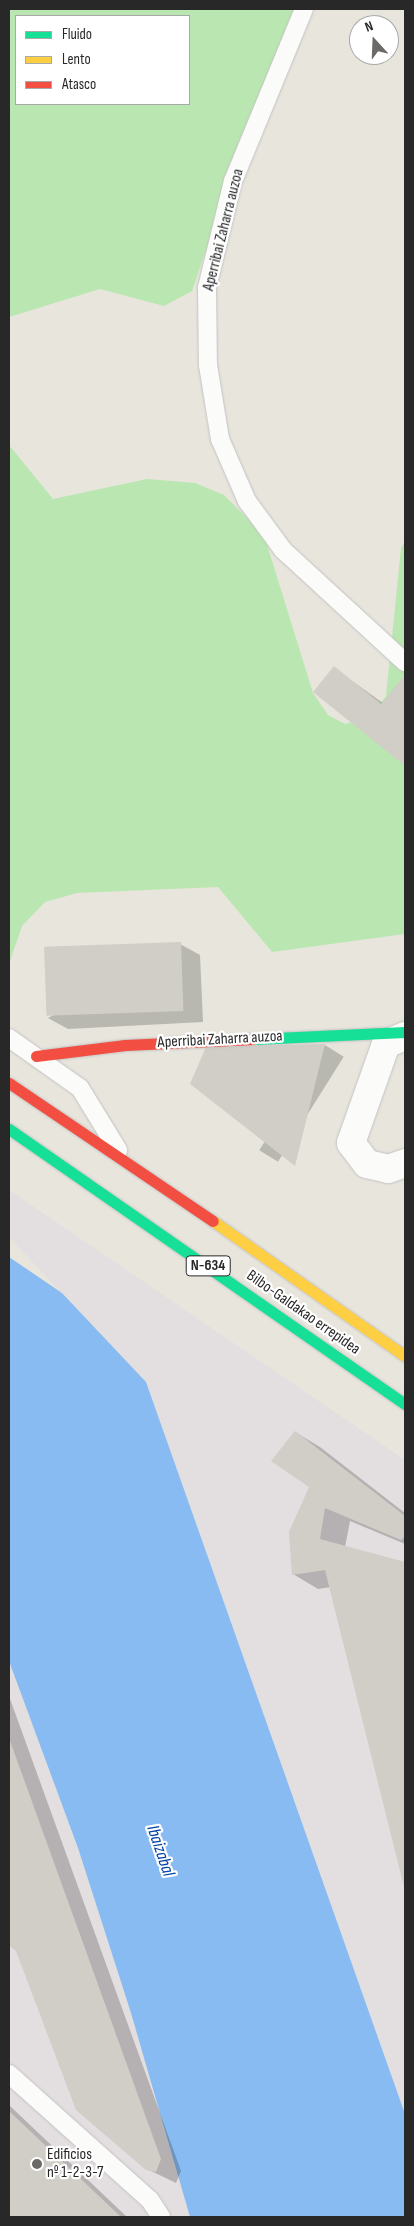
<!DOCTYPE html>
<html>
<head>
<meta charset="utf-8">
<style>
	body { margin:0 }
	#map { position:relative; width:414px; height:2226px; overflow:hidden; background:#e7e5dc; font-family:"Sofia Sans Condensed",sans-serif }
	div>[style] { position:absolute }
	.industrial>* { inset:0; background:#e3dee0 }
	.green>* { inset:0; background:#bae7b1 }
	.water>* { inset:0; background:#88bbf1 }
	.shadow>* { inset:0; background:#0003; transform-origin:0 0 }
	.building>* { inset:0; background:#d0cec7; transform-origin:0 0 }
	.roads { filter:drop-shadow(0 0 1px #c4c3c3) drop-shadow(0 0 1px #c4c3c3) }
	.lane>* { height:18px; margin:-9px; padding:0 9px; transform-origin:9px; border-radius:9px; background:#fbfbfa }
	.street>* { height:28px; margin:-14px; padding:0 14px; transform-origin:14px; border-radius:14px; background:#fbfbfa }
	.fast>* { height:11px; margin:-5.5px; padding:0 5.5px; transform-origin:5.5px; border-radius:5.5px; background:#16e098 }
	.slow>* { height:11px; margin:-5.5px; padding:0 5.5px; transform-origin:5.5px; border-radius:5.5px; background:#ffcf43 }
	.jam>* { height:11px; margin:-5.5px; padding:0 5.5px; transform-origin:5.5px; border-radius:5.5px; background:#f24e42 }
	.dots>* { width:14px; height:14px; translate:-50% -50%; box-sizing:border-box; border:2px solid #fff; border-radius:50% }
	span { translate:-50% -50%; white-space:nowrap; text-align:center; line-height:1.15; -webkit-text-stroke:4.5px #fff; paint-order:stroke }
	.shield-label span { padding:1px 4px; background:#fff; border:1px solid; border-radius:4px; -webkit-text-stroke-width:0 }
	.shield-label { font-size:15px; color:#282828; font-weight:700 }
	.street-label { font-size:16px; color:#282828 }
	.poi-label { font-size:16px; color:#282828 }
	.left { translate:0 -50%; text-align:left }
	.water-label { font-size:18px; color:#0141a3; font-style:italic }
	.frame { position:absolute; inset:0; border:10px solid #282828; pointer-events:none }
	.legend { position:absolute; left:15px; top:15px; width:175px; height:90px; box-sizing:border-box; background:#fff; border:1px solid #a9a9a9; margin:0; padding:6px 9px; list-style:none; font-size:15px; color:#282828 }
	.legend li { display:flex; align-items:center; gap:10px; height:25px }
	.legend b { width:25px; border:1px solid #a9a9a9 }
	.north { position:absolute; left:349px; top:15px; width:50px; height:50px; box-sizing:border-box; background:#fff; border:1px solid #a9a9a9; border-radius:50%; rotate:340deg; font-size:14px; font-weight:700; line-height:20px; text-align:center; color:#282828 }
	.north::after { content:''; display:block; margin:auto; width:18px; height:22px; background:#6b6a67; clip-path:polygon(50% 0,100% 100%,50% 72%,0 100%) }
</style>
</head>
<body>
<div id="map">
	<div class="industrial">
		<div style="clip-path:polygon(9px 1190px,405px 1460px,405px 2114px,146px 1382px,9px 1237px)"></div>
		<div style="clip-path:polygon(9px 1661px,78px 1848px,131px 2013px,190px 2217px,9px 2217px)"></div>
	</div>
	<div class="green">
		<div style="clip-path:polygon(evenodd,9px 9px,301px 9px,217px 217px,192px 291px,164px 306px,100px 289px,9px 317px,9px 9px,16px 16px,189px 16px,189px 104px,16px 104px,16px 16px)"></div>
		<div style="clip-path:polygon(9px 445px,53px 499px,147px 479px,195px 483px,224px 495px,264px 535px,313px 693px,328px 715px,345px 724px,369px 717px,386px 696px,401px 548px,405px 541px,405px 934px,272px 952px,218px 887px,77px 893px,45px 902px,22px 926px,9px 964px)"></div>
	</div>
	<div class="water">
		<div style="clip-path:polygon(9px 1257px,62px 1293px,146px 1382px,405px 2114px,405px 2217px,190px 2217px,131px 2013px,78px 1848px,9px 1661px)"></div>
	</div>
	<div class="shadow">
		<div style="clip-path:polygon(334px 668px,383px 703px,405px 680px,405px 764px,315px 692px)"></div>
		<div style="clip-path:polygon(180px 944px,200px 955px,203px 1022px,68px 1029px,48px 1018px)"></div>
		<div style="left:325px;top:1045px;width:22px;height:124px;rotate:32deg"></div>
		<div style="clip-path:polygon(295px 1432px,320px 1447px,405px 1513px,405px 1544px,350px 1521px,345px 1547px,405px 1563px,405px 1888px,331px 1587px,318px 1589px,293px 1574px,310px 1486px)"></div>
		<div style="clip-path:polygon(9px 1696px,181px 2171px,176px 2183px,147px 2169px,17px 1951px,9px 1943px)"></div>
		<div style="clip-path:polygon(9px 2105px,127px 2217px,9px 2217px)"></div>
	</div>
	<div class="building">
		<div style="clip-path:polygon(334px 666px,381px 704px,403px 677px,405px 679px,405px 766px,313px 692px)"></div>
		<div style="left:181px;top:942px;width:69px;height:137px;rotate:88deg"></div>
		<div style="clip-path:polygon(325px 1044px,295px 1166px,190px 1084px,206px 1047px)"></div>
		<div style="clip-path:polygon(295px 1431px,405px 1516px,405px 1536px,401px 1540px,325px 1508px,320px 1539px,405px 1562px,405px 1891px,325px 1570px,292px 1575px,289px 1532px,309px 1487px,271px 1461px)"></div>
		<div style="clip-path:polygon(9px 1738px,161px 2159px,156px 2172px,146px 2170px,76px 2110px,16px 1951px,9px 1945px)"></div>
		<div style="clip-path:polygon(9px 2111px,121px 2217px,9px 2217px)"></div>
	</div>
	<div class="roads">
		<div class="lane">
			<div style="left:304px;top:9px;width:186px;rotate:112.4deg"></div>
			<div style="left:233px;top:181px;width:110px;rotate:103.7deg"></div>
			<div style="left:207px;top:288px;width:77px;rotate:89.3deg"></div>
			<div style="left:208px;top:365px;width:75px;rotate:80.8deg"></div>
			<div style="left:220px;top:439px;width:68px;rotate:66.5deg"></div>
			<div style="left:247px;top:501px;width:61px;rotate:53.7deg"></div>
			<div style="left:283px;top:550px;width:166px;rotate:42.6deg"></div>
			<div style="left:9px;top:1038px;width:87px;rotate:35.2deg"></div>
			<div style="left:80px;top:1088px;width:73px;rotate:58.5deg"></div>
			<div style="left:9px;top:2074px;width:189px;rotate:41.8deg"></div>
			<div style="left:150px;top:2200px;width:20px;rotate:57deg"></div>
		</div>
		<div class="street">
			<div style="left:405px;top:1036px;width:21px;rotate:157deg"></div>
			<div style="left:386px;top:1044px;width:105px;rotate:109.5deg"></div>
			<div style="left:351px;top:1143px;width:26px;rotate:53deg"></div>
			<div style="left:367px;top:1164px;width:22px;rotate:13deg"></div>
			<div style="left:388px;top:1169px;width:18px;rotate:-19deg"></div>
		</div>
		<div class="fast">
			<div style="left:254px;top:1039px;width:151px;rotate:-2.7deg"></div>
			<div style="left:9px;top:1129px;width:482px;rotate:34.8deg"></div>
		</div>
		<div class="slow">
			<div style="left:213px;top:1221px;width:235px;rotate:35.1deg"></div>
		</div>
		<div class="jam">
			<div style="left:36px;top:1056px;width:90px;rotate:-7deg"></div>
			<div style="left:125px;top:1045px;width:129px;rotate:-2.7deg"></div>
			<div style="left:9px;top:1083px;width:246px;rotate:34.1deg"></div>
		</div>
	</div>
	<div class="dots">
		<div style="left:37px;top:2164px;background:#6b6a67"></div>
	</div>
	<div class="shield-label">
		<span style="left:208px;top:1266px">N-634</span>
	</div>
	<div class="street-label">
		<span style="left:224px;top:230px;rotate:-76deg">Aperribai Zaharra auzoa</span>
		<span style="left:220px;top:1040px;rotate:-3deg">Aperribai Zaharra auzoa</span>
		<span style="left:303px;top:1313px;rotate:35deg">Bilbo-Galdakao errepidea</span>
	</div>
	<div class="poi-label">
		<span class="left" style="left:47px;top:2164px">Edificios<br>nº 1-2-3-7</span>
	</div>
	<div class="water-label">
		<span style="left:160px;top:1851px;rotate:71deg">Ibaizabal</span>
	</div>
	<div class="frame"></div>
	<ul class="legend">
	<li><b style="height:6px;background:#16e098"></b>Fluido</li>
	<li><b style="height:6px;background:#ffcf43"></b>Lento</li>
	<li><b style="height:6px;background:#f24e42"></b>Atasco</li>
	</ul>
	<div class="north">N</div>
</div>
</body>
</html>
